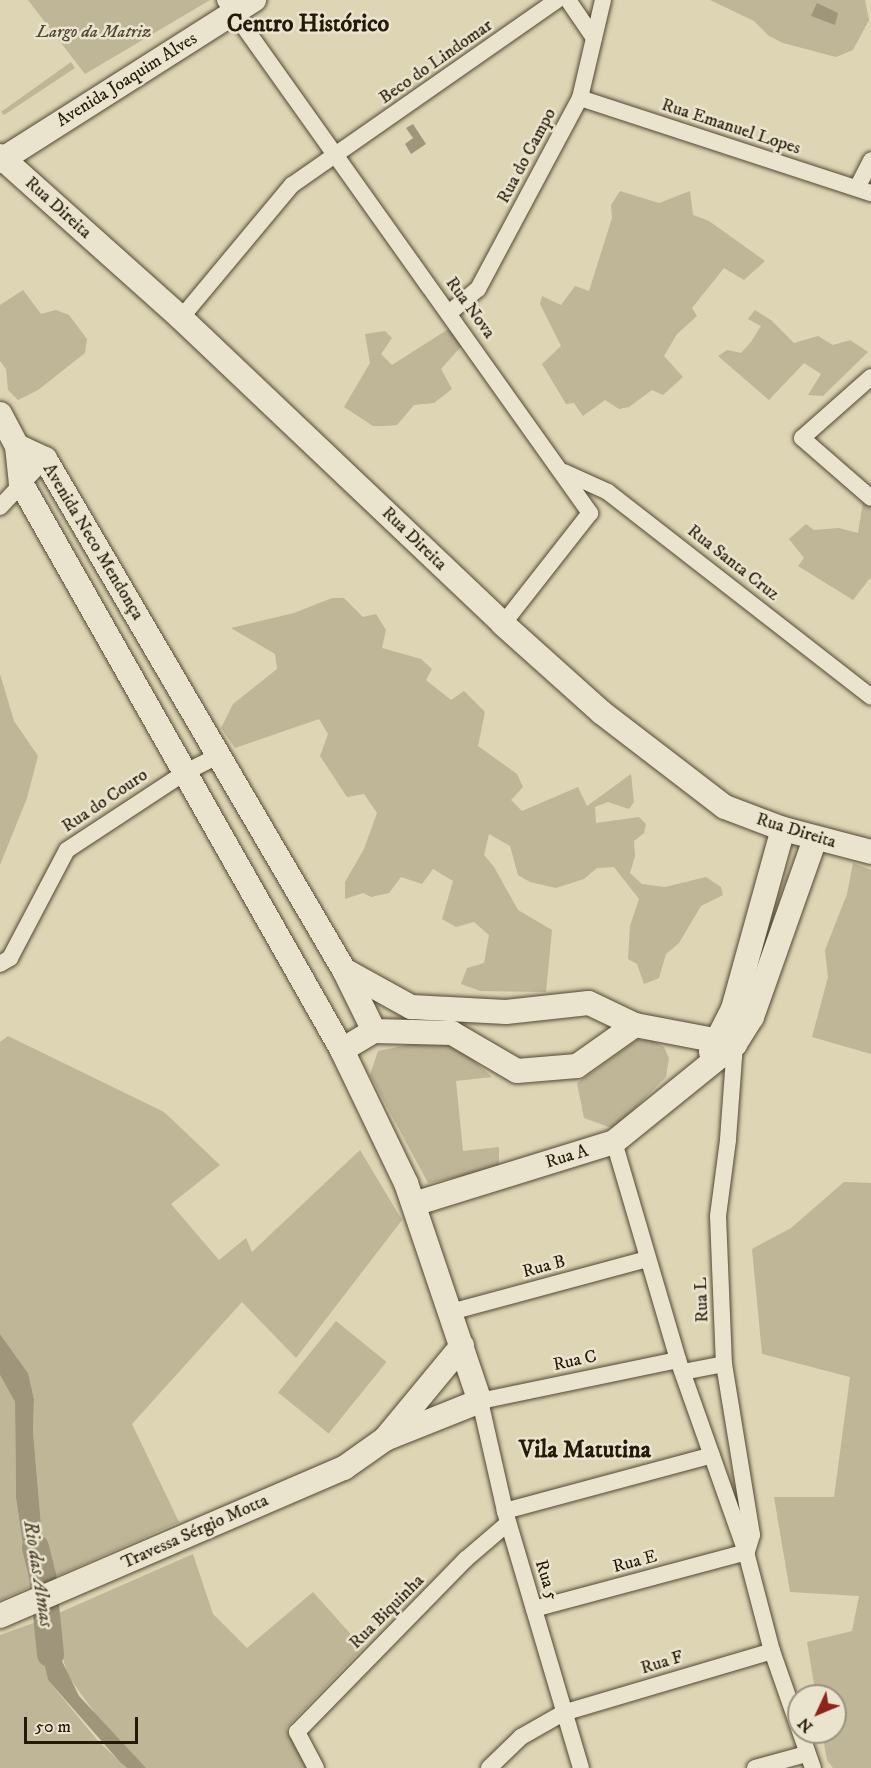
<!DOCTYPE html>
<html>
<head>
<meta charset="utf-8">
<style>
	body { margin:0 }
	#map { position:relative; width:871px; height:1768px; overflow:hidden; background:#ded5b4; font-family:"IM FELL DW Pica",serif }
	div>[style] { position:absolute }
	.green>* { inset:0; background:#bfb597; transform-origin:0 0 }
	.water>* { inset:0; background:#9f957a }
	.river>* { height:27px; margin:-13.5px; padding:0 13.5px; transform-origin:13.5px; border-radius:13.5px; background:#9f957a }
	.roads { filter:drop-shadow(0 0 2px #534833) drop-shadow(0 0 2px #534833) }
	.street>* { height:16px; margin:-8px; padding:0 8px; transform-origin:8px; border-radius:8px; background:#eae4ce }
	.secondary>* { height:24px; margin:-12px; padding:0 12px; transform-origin:12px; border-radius:12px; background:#eae4ce }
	span { translate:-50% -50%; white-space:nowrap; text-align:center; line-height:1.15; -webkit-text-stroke:5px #eae4ce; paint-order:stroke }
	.park-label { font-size:18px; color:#534833; font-style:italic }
	.street-label { font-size:18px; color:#251908 }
	.water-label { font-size:20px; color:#564b36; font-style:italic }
	.district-label { font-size:24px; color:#251908; font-weight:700 }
	.north { position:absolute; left:787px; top:1684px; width:60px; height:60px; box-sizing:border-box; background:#eae4ce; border:2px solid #9b937f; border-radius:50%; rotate:226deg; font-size:16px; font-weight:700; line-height:24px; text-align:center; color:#251908 }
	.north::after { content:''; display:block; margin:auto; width:21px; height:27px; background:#8f2418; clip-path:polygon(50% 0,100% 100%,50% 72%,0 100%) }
	.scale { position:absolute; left:24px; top:1717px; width:114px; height:27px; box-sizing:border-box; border:3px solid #251908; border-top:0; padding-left:8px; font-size:18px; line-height:21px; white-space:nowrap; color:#251908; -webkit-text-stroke:4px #eae4ce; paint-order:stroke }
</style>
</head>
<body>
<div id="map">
	<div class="green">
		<div style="clip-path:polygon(28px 0,210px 0,85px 74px)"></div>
		<div style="clip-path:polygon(710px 0,865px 0,869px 20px,853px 50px,836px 57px,783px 43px,769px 36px,754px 21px)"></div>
		<div style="clip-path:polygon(71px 62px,75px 68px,4px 115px,1px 112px)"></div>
		<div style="clip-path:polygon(620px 191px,659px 203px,690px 191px,693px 215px,709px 221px,765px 261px,744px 280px,724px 268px,692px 308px,697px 316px,677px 334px,664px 356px,683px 377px,663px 395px,652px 390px,629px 407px,619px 409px,605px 400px,583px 416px,574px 403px,566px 404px,542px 364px,561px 346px,540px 304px,542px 296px,561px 305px,575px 286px,589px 291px,612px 218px,611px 205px)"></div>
		<div style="clip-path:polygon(23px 290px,41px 314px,56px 310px,69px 315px,87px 339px,85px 353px,38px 390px,18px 400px,8px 390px,6px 369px,0 361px,0 305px)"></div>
		<div style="clip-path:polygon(755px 310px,771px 320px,794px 343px,818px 336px,833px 345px,850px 340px,868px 352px,823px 396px,808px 395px,821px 374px,804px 363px,769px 400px,718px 356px,727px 350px,741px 353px,751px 342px,761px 326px,748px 319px)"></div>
		<div style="clip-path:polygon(453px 326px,467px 340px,441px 369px,452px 389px,434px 403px,414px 405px,397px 425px,386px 426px,373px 426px,344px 407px,370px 363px,365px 334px,385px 331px,392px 338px,381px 354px,392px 365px)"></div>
		<div style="clip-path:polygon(864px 496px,871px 503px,871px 577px,853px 600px,798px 566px,804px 558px,789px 539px,806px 524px,814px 530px,839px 528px,858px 533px)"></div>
		<div style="clip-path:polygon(332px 598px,344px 598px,363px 617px,376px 614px,386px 630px,382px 648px,421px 659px,432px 669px,426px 680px,451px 700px,464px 691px,485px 712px,478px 746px,517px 774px,523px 787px,511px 800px,522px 811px,578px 787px,587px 806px,631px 774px,634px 802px,629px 809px,608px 802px,595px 807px,596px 823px,639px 817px,646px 824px,644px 833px,634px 841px,635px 856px,630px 873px,642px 884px,665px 887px,706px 877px,721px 887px,723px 895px,701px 906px,679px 943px,666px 954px,659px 978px,644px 984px,637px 964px,628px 959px,630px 926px,639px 899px,614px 867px,597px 868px,584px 879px,556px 888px,530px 882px,518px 875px,510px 846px,489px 834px,484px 855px,494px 867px,518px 910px,552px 930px,546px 992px,480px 991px,461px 984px,467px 968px,484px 963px,489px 935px,474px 922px,456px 927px,442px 919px,453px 881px,433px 869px,422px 884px,401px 877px,389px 893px,371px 897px,363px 893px,345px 899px,345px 882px,364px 849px,377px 813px,364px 794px,347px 797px,320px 756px,328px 734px,319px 719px,235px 748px,221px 728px,233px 704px,277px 669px,275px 654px,231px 628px,294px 613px)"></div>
		<div style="clip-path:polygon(0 674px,14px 721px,38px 756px,27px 798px,0 865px)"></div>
		<div style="clip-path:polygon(853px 863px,871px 870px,871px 1054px,812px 1037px,828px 977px,825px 950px,847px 894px)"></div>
		<div style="clip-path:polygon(8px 1036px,164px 1112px,220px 1165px,171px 1204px,219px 1260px,246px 1238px,252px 1252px,360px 1150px,402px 1220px,296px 1358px,242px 1302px,132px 1424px,179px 1522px,52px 1578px,42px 1536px,33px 1431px,34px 1399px,28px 1373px,0 1334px,0 1042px)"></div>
		<div style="clip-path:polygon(441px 1038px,461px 1049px,492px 1077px,456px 1081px,463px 1151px,499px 1147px,499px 1169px,428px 1183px,370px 1075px,378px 1051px)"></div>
		<div style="clip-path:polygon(637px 1040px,652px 1040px,664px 1047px,669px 1058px,666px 1077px,614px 1129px,584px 1118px,577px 1083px)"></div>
		<div style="clip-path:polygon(844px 1182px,871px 1183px,871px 1768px,833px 1768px,827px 1760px,822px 1732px,835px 1732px,835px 1696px,816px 1696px,807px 1642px,852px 1631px,859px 1596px,790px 1592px,774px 1497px,834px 1497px,850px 1377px,762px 1354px,752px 1249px,791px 1228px)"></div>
		<div style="left:336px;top:1321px;width:65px;height:92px;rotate:39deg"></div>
		<div style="clip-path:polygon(0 1375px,15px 1402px,16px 1498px,25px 1559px,34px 1585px,0 1600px)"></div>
		<div style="clip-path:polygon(193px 1554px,213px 1614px,247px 1648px,313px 1592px,363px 1648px,286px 1728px,307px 1768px,146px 1768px,106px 1729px,69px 1677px,57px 1642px,54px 1615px)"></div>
		<div style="clip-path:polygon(39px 1621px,48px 1680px,98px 1741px,127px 1768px,0 1768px,0 1635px)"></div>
	</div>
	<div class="water">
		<div style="clip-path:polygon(817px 3px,838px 13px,835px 25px,811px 16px)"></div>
		<div style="clip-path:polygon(413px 124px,426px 144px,411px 154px,405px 144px,413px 138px,406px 128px)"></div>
		<div style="clip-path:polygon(0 1334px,28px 1373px,34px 1399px,33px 1431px,42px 1536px,52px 1578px,34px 1585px,25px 1559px,16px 1498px,15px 1402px,0 1375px)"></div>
		<div style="clip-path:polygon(54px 1615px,61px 1659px,79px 1696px,146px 1768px,127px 1768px,120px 1762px,48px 1680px,38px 1633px,39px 1621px)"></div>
	</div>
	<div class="river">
		<div style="left:35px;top:1547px;width:30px;rotate:76deg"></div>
		<div style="left:42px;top:1576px;width:78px;rotate:84.1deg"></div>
	</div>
	<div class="roads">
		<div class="street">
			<div style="left:225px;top:0;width:630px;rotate:54.57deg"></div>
			<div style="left:590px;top:513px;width:141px;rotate:128.1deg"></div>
			<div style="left:568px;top:0;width:46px;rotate:55.6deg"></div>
			<div style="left:580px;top:98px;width:306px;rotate:18.1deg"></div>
			<div style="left:857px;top:188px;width:31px;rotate:-63deg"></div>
			<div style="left:449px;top:313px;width:38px;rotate:-40deg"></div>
			<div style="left:478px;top:289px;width:217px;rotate:-61.9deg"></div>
			<div style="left:580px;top:98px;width:101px;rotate:-76.8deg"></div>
			<div style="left:181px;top:318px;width:173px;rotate:-50.2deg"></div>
			<div style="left:292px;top:185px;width:323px;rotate:-34.9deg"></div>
			<div style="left:871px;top:377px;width:92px;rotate:138.5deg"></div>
			<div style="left:802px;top:438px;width:91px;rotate:41deg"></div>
			<div style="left:564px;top:472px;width:48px;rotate:24.4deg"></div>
			<div style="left:608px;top:492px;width:333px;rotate:37.9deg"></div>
			<div style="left:0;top:507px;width:66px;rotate:-46.8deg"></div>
			<div style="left:0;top:964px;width:12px;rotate:-31deg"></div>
			<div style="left:10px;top:958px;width:122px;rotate:-62.2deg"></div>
			<div style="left:67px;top:850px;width:140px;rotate:-33.3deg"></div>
			<div style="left:184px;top:773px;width:39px;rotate:-27deg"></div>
			<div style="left:735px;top:1044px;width:96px;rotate:94.2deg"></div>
			<div style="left:728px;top:1140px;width:77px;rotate:97.5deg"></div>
			<div style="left:718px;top:1216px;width:148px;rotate:87.7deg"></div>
			<div style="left:724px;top:1364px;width:173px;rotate:80.7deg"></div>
			<div style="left:752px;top:1535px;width:17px;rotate:107deg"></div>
			<div style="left:614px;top:1142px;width:227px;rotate:73.6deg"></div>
			<div style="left:678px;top:1360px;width:204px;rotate:70.5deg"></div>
			<div style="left:746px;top:1552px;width:102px;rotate:75.3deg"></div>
			<div style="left:772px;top:1651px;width:124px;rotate:70.7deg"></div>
			<div style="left:451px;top:1312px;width:203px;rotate:-15.1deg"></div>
			<div style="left:683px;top:1372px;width:42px;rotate:-11deg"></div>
			<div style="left:505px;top:1511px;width:214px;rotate:-15.1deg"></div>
			<div style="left:534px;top:1609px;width:220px;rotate:-15deg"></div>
			<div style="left:316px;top:1768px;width:41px;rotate:-117.8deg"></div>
			<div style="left:297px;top:1732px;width:242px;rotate:-45.7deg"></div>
			<div style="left:466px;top:1559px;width:55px;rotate:-40.6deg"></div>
			<div style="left:489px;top:1768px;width:45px;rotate:-44.1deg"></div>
			<div style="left:521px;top:1737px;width:48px;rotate:-29.7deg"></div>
			<div style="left:563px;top:1713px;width:218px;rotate:-16.5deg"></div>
			<div style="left:581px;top:1768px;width:268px;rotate:-106.5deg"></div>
			<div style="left:505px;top:1511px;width:113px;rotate:-102.8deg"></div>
			<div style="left:480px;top:1401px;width:202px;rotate:-11.7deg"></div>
			<div style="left:755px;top:1768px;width:53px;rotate:-15.4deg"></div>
		</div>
		<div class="secondary">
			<div style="left:0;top:156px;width:243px;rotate:41.8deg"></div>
			<div style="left:181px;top:318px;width:444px;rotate:43.5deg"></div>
			<div style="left:503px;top:624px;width:132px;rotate:41.9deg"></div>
			<div style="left:601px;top:712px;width:156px;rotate:37.5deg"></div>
			<div style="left:725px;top:807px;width:62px;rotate:20.8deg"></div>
			<div style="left:783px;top:829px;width:91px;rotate:14.6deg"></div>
			<div style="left:0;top:161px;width:301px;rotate:-32.4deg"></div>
			<div style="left:0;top:414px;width:36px;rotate:62deg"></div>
			<div style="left:17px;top:446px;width:37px;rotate:84deg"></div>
			<div style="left:21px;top:483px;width:652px;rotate:60.48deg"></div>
			<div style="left:342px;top:1050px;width:148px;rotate:64.3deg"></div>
			<div style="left:406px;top:1183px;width:230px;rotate:71.3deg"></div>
			<div style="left:480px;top:1401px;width:102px;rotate:158.2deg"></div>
			<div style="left:17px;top:446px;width:31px;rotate:25deg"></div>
			<div style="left:45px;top:459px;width:592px;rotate:59.67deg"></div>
			<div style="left:344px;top:970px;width:68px;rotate:63.8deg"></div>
			<div style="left:344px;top:970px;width:77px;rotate:28.9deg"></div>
			<div style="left:411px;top:1007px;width:95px;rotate:3deg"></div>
			<div style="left:506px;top:1012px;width:83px;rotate:-6.2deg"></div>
			<div style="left:589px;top:1003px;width:51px;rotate:25.6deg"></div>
			<div style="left:635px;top:1025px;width:102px;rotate:10.8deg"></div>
			<div style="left:342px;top:1050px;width:37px;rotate:-31deg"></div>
			<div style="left:374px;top:1031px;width:78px;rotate:1.5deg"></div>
			<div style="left:452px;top:1033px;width:75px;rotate:30.3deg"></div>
			<div style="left:517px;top:1071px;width:60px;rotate:-4.8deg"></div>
			<div style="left:577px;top:1066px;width:71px;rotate:-35.3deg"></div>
			<div style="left:711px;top:1052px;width:48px;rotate:-62.9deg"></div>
			<div style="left:733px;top:1009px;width:187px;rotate:-74.5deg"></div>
			<div style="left:414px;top:1204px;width:209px;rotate:-17.2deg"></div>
			<div style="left:614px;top:1142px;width:156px;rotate:-39deg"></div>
			<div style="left:735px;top:1044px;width:32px;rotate:-58deg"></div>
			<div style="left:752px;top:1017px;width:189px;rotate:-70.5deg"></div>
			<div style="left:0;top:1616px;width:374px;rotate:-23.3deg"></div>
			<div style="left:344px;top:1468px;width:50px;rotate:-35.3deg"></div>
			<div style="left:385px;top:1439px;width:121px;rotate:-50.4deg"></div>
		</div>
	</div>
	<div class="park-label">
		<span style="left:94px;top:32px">Largo da Matriz</span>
	</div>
	<div class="street-label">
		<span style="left:436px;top:62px;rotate:-35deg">Beco do Lindomar</span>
		<span style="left:127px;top:80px;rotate:-32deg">Avenida Joaquim Alves</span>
		<span style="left:731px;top:127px;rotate:18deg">Rua Emanuel Lopes</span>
		<span style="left:527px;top:156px;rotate:-62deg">Rua do Campo</span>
		<span style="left:58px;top:208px;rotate:42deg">Rua Direita</span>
		<span style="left:470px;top:308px;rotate:54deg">Rua Nova</span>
		<span style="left:414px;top:539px;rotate:44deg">Rua Direita</span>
		<span style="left:93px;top:542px;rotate:59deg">Avenida Neco Mendonça</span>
		<span style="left:733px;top:563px;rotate:38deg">Rua Santa Cruz</span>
		<span style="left:105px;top:801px;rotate:-34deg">Rua do Couro</span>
		<span style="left:796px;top:831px;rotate:17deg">Rua Direita</span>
		<span style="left:567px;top:1157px;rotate:-17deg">Rua A</span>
		<span style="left:544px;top:1267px;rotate:-15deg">Rua B</span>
		<span style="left:702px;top:1300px;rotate:-92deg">Rua L</span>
		<span style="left:575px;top:1361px;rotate:-12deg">Rua C</span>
		<span style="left:195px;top:1532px;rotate:-24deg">Travessa Sérgio Motta</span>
		<span style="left:635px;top:1562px;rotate:-15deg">Rua E</span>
		<span style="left:546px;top:1580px;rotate:73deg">Rua 5</span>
		<span style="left:387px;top:1612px;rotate:-45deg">Rua Biquinha</span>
		<span style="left:662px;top:1663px;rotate:-17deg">Rua F</span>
	</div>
	<div class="water-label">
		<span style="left:38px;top:1574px;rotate:81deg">Rio das Almas</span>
	</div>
	<div class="district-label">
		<span style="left:308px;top:25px">Centro Histórico</span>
		<span style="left:585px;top:1451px">Vila Matutina</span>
	</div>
	<div class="north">N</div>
	<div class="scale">50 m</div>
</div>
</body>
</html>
